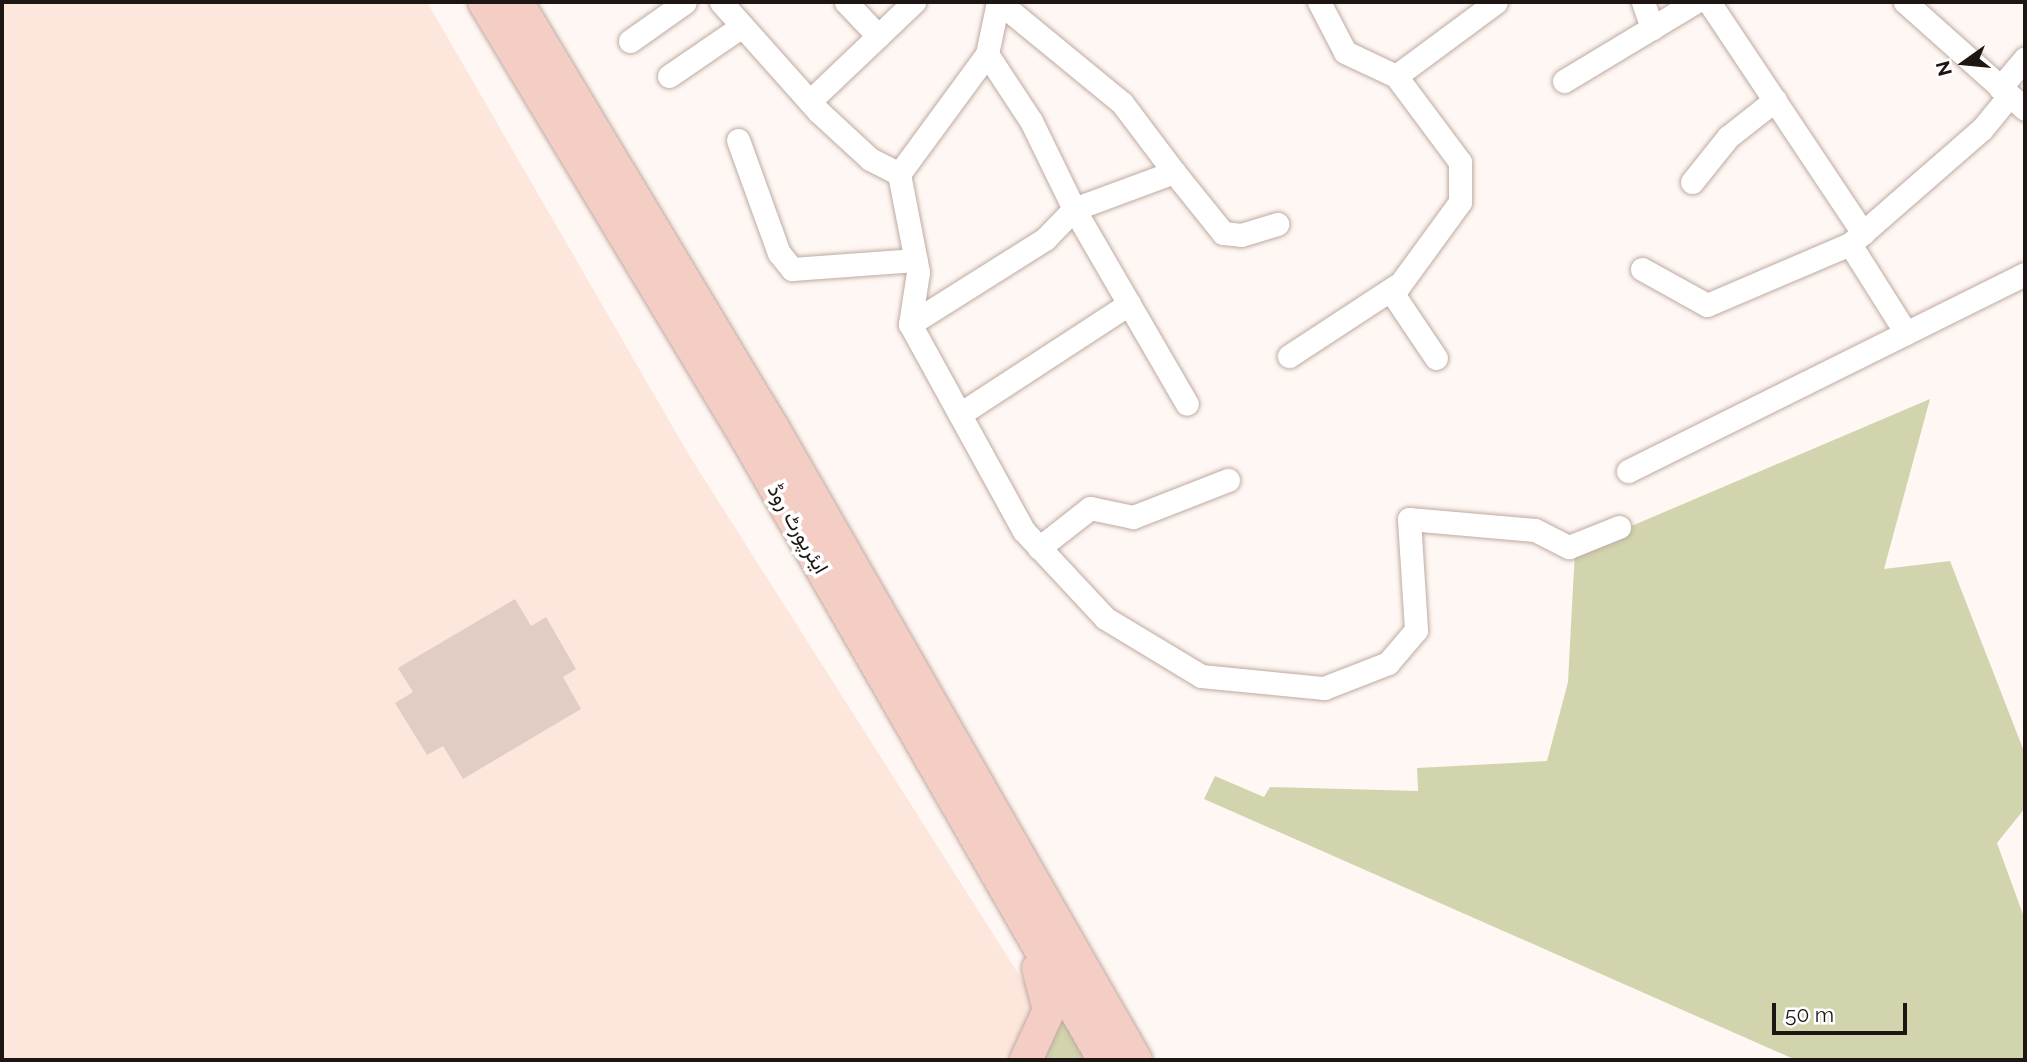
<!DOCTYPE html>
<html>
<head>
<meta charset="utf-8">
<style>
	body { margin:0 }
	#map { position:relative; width:2027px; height:1062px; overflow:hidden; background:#fff7f3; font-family:Raleway,Vazirmatn,sans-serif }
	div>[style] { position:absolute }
	.built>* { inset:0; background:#fde6dc }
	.green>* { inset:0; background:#d1d4ad }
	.building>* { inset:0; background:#e1cdc4 }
	.roads { filter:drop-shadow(0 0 2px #bdaaa1) drop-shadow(0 0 2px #bdaaa1) }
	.street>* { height:23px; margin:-11.5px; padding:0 11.5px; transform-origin:11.5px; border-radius:11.5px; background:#fff }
	.secondary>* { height:32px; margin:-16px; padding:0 16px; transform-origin:16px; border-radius:16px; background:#f4cdc4 }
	span { translate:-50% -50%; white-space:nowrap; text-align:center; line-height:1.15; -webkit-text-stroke:7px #fff; paint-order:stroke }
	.street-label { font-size:21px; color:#1d1613 }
	.frame { position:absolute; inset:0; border:4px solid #1d1613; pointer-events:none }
	.north { position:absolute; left:1929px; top:28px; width:70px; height:70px; -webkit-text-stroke:5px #fff; paint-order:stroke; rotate:255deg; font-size:19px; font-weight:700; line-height:28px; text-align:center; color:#1d1613 }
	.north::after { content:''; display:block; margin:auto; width:24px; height:32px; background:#1d1613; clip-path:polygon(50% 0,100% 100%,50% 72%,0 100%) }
	.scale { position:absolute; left:1772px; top:1003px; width:135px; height:32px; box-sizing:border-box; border:4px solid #1d1613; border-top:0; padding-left:9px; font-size:21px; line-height:24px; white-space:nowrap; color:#1d1613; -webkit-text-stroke:5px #fff; paint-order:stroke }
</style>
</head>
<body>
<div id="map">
	<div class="built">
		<div style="clip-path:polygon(2px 2px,427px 2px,689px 455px,1035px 1000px,1024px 1045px,1007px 1060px,2px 1060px)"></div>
	</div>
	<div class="green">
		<div style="clip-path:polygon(1930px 399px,1884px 569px,1950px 561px,2025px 754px,2025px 808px,1997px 843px,2025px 920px,2025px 1060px,1796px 1060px,1204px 799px,1215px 776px,1264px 797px,1270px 787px,1418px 791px,1417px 768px,1547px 761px,1568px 682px,1575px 550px)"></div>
		<div style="clip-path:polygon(1055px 1011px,1089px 1060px,1035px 1060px)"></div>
	</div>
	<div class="building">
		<div style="clip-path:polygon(515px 599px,531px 626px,546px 617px,576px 669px,563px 677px,581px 709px,463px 779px,443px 746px,427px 755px,395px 703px,413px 692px,398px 668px)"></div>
	</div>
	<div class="roads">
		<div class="street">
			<div style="left:721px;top:2px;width:146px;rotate:48.3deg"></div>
			<div style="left:818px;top:111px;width:71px;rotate:42.7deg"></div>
			<div style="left:870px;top:159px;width:33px;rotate:27deg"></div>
			<div style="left:899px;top:174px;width:149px;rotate:-53.7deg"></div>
			<div style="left:987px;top:54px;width:53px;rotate:-78.1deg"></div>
			<div style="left:846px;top:2px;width:47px;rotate:46.7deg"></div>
			<div style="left:999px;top:2px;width:159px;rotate:39.4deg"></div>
			<div style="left:1122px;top:103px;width:86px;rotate:53deg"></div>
			<div style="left:1174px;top:172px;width:107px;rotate:159.7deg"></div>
			<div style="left:1074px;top:209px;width:225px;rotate:59.9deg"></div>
			<div style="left:1319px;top:2px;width:56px;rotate:62.5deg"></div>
			<div style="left:1345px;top:52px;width:56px;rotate:25.2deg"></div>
			<div style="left:1396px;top:76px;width:107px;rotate:53.3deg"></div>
			<div style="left:1460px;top:162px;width:40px;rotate:90deg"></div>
			<div style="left:1460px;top:202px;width:114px;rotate:126.1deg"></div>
			<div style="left:1393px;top:294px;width:77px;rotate:56.1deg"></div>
			<div style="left:1643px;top:2px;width:28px;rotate:71deg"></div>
			<div style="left:1709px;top:2px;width:278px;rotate:56.3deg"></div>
			<div style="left:1905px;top:2px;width:161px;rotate:41.7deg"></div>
			<div style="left:630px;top:41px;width:67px;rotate:-35.3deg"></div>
			<div style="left:669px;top:76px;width:88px;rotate:-34.4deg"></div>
			<div style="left:1396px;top:76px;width:124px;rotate:-36.5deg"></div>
			<div style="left:1564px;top:81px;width:153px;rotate:-31.1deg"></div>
			<div style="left:2000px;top:88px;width:39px;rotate:-50deg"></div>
			<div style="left:810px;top:101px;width:144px;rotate:-43.6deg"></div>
			<div style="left:738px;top:140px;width:120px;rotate:70.1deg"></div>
			<div style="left:779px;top:253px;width:21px;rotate:51deg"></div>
			<div style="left:792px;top:269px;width:124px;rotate:-4.2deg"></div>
			<div style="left:1174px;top:172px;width:78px;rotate:51.2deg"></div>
			<div style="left:1223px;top:233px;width:18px;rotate:6deg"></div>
			<div style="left:1241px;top:235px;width:38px;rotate:-17deg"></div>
			<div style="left:899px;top:174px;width:100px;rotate:79deg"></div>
			<div style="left:918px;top:272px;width:53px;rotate:98.7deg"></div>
			<div style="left:910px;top:324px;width:160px;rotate:-32.2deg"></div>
			<div style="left:1045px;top:239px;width:42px;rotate:-46deg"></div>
			<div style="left:1074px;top:209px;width:98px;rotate:-116deg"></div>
			<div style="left:1031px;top:121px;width:80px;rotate:-123.3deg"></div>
			<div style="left:1692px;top:182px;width:58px;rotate:-51.3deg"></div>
			<div style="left:1728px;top:137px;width:60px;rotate:-38.2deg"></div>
			<div style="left:1850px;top:244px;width:105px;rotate:57.8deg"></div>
			<div style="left:1642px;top:269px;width:74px;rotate:29deg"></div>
			<div style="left:1707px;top:305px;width:155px;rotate:-23.1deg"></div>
			<div style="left:1850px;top:244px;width:175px;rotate:-41.1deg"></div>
			<div style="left:1982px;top:129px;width:43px;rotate:-50.7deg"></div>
			<div style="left:910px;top:324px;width:236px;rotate:61.2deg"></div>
			<div style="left:1024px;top:531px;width:119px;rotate:47deg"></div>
			<div style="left:1105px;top:618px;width:112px;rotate:31.1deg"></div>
			<div style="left:1201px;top:676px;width:124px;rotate:5.6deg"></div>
			<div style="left:1324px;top:688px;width:69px;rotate:-21.3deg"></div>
			<div style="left:1388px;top:663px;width:43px;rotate:-49.7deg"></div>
			<div style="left:1416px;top:630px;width:111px;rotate:-93.6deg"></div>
			<div style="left:1409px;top:519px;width:126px;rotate:5deg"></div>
			<div style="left:1535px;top:530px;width:38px;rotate:27deg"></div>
			<div style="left:1569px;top:547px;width:54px;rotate:-21.8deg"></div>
			<div style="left:1289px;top:356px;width:128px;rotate:-33.2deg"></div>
			<div style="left:960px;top:414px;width:202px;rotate:-33.1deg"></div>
			<div style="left:1628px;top:471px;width:443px;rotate:-26.4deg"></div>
			<div style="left:1039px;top:548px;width:65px;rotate:-38.1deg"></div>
			<div style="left:1090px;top:508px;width:44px;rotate:11.8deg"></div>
			<div style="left:1133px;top:517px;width:102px;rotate:-21.3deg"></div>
		</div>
		<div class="secondary">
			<div style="left:484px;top:2px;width:510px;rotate:58.96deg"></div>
			<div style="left:747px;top:439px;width:716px;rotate:60.11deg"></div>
			<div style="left:517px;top:2px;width:495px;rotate:59deg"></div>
			<div style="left:772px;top:426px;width:731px;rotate:60.14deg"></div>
			<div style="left:1026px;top:1060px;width:55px;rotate:-65.3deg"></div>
			<div style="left:1049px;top:1010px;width:43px;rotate:-104.7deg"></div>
		</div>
	</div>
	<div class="street-label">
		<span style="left:798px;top:529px;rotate:60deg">ایئرپورٹ روڈ</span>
	</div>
	<div class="frame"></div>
	<div class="north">N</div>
	<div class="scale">50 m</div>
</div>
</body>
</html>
